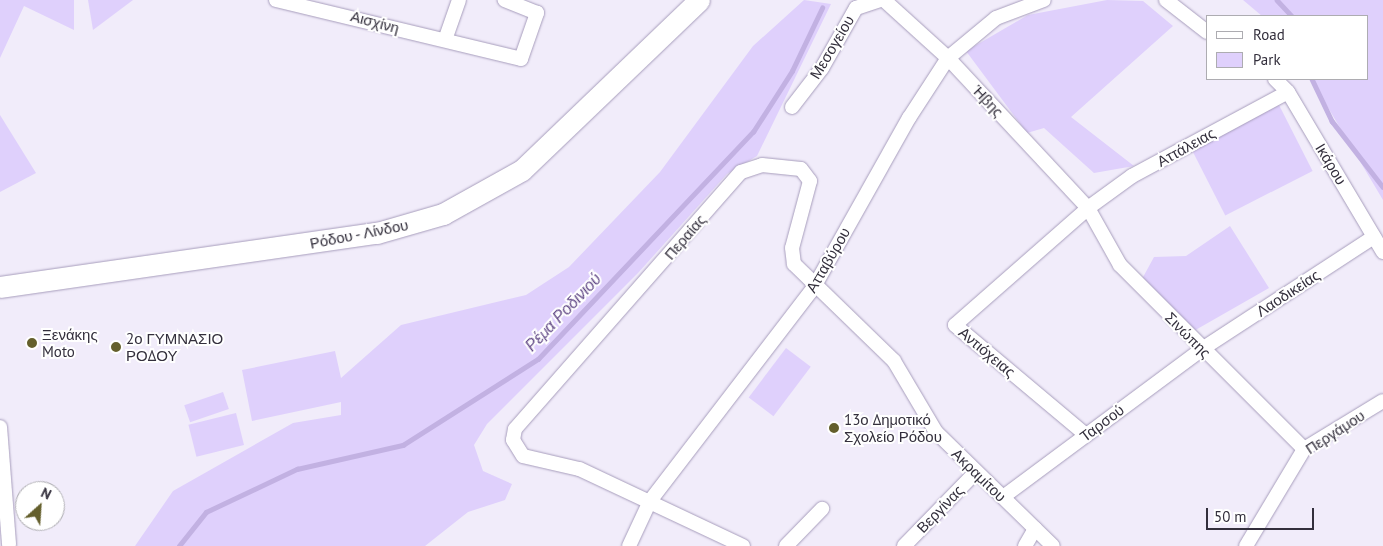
<!DOCTYPE html>
<html>
<head>
<meta charset="utf-8">
<style>
	body { margin:0 }
	#map { position:relative; width:1383px; height:546px; overflow:hidden; background:#f1ecfa; font-family:"PT Sans",sans-serif }
	div>[style] { position:absolute }
	.green>* { inset:0; background:#dfd0fc; transform-origin:0 0 }
	.stream>* { height:4.5px; margin:-2.25px; padding:0 2.25px; transform-origin:2.25px; border-radius:2.25px; background:#c2b1e2 }
	.roads { filter:drop-shadow(0 0 1px #a79dbc) drop-shadow(0 0 1px #a79dbc) }
	.street>* { height:14px; margin:-7px; padding:0 7px; transform-origin:7px; border-radius:7px; background:#fff }
	.primary>* { height:21px; margin:-10.5px; padding:0 10.5px; transform-origin:10.5px; border-radius:10.5px; background:#fff }
	.dots>* { width:14px; height:14px; translate:-50% -50%; box-sizing:border-box; border:2px solid #fff; border-radius:50% }
	span { translate:-50% -50%; white-space:nowrap; text-align:center; line-height:1.15; -webkit-text-stroke:4px #fff; paint-order:stroke }
	.street-label { font-size:15px; color:#332f3c }
	.poi-label { font-size:15px; color:#332f3c }
	.left { translate:0 -50%; text-align:left }
	.water-label { font-size:16px; color:#614886; font-style:italic }
	.legend { position:absolute; left:1206px; top:15px; width:162px; height:65px; box-sizing:border-box; background:#fff; border:1px solid #adacb1; margin:0; padding:6px 9px; list-style:none; font-size:15px; color:#332f3c }
	.legend li { display:flex; align-items:center; gap:10px; height:25px }
	.legend b { width:25px; border:1px solid #adacb1 }
	.north { position:absolute; left:15px; top:481px; width:50px; height:50px; box-sizing:border-box; background:#fff; border:1px solid #adacb1; border-radius:50%; rotate:26deg; font-size:14px; font-weight:700; line-height:20px; text-align:center; color:#332f3c }
	.north::after { content:''; display:block; margin:auto; width:18px; height:22px; background:#645f2c; clip-path:polygon(50% 0,100% 100%,50% 72%,0 100%) }
	.scale { position:absolute; left:1206px; top:508px; width:108px; height:22px; box-sizing:border-box; border:2px solid #332f3c; border-top:0; padding-left:6px; font-size:15px; line-height:18px; white-space:nowrap; color:#332f3c; -webkit-text-stroke:4px #fff; paint-order:stroke }
</style>
</head>
<body>
<div id="map">
	<div class="green">
		<div style="clip-path:polygon(0 0,74px 0,74px 30px,24px 6px,0 58px)"></div>
		<div style="clip-path:polygon(88px 0,133px 0,93px 30px)"></div>
		<div style="clip-path:polygon(804px 0,831px 4px,757px 156px,727px 174px,638px 273px,487px 424px,474px 445px,483px 471px,512px 484px,505px 500px,468px 512px,425px 546px,135px 546px,173px 491px,293px 423px,341px 415px,341px 402px,252px 421px,242px 370px,335px 351px,341px 378px,401px 325px,526px 295px,569px 267px,660px 172px,753px 46px)"></div>
		<div style="clip-path:polygon(1107px 0,1143px 1px,1173px 26px,1071px 117px,1134px 166px,1094px 173px,1044px 128px,1027px 133px,966px 51px,1028px 15px)"></div>
		<div style="clip-path:polygon(1243px 0,1383px 0,1383px 200px,1311px 79px,1367px 79px,1367px 16px,1262px 16px)"></div>
		<div style="left:1279px;top:105px;width:74px;height:98px;rotate:63deg"></div>
		<div style="clip-path:polygon(0 115px,36px 173px,0 192px)"></div>
		<div style="clip-path:polygon(1230px 226px,1269px 288px,1192px 332px,1142px 279px,1154px 257px,1186px 256px)"></div>
		<div style="left:786px;top:348px;width:31px;height:62px;rotate:37deg"></div>
		<div style="left:223px;top:392px;width:18px;height:41px;rotate:71deg"></div>
		<div style="left:236px;top:413px;width:33px;height:49px;rotate:76deg"></div>
	</div>
	<div class="stream">
		<div style="left:1277px;top:0;width:22px;rotate:47deg"></div>
		<div style="left:1312px;top:79px;width:47px;rotate:64.5deg"></div>
		<div style="left:1332px;top:121px;width:83px;rotate:52.3deg"></div>
		<div style="left:179px;top:546px;width:43px;rotate:-51.5deg"></div>
		<div style="left:206px;top:512px;width:101px;rotate:-25.3deg"></div>
		<div style="left:297px;top:469px;width:109px;rotate:-12.8deg"></div>
		<div style="left:403px;top:445px;width:160px;rotate:-32.5deg"></div>
		<div style="left:538px;top:359px;width:313px;rotate:-46.6deg"></div>
		<div style="left:753px;top:132px;width:72px;rotate:-57.4deg"></div>
		<div style="left:792px;top:71px;width:70px;rotate:-64.5deg"></div>
	</div>
	<div class="roads">
		<div class="street">
			<div style="left:276px;top:0;width:252px;rotate:13.5deg"></div>
			<div style="left:521px;top:59px;width:49px;rotate:-70.8deg"></div>
			<div style="left:537px;top:13px;width:35px;rotate:-158deg"></div>
			<div style="left:884px;top:0;width:86px;rotate:42.2deg"></div>
			<div style="left:948px;top:58px;width:205px;rotate:47deg"></div>
			<div style="left:1088px;top:208px;width:65px;rotate:60.7deg"></div>
			<div style="left:1120px;top:265px;width:260px;rotate:45deg"></div>
			<div style="left:1166px;top:0;width:52px;rotate:38deg"></div>
			<div style="left:445px;top:40px;width:42px;rotate:-70.7deg"></div>
			<div style="left:1275px;top:79px;width:18px;rotate:45deg"></div>
			<div style="left:1288px;top:92px;width:186px;rotate:59.3deg"></div>
			<div style="left:792px;top:107px;width:49px;rotate:-52.4deg"></div>
			<div style="left:822px;top:68px;width:69px;rotate:-60.5deg"></div>
			<div style="left:856px;top:8px;width:26px;rotate:-18deg"></div>
			<div style="left:0;top:427px;width:118px;rotate:85.6deg"></div>
			<div style="left:1086px;top:435px;width:171px;rotate:-140deg"></div>
			<div style="left:955px;top:325px;width:177px;rotate:-41.3deg"></div>
			<div style="left:1088px;top:208px;width:54px;rotate:-36deg"></div>
			<div style="left:1132px;top:176px;width:177px;rotate:-28.3deg"></div>
			<div style="left:1003px;top:497px;width:248px;rotate:-36.6deg"></div>
			<div style="left:1202px;top:349px;width:205px;rotate:-33.1deg"></div>
			<div style="left:629px;top:546px;width:50px;rotate:-65deg"></div>
			<div style="left:650px;top:501px;width:270px;rotate:-52.5deg"></div>
			<div style="left:814px;top:287px;width:194px;rotate:-60.7deg"></div>
			<div style="left:909px;top:118px;width:72px;rotate:-57deg"></div>
			<div style="left:948px;top:58px;width:62px;rotate:-39.8deg"></div>
			<div style="left:996px;top:18px;width:51px;rotate:-20.6deg"></div>
			<div style="left:743px;top:546px;width:181px;rotate:-154.8deg"></div>
			<div style="left:579px;top:469px;width:57px;rotate:-166.9deg"></div>
			<div style="left:523px;top:456px;width:19px;rotate:-122deg"></div>
			<div style="left:513px;top:440px;width:11px;rotate:-80deg"></div>
			<div style="left:515px;top:429px;width:342px;rotate:-48.7deg"></div>
			<div style="left:741px;top:172px;width:22px;rotate:-18deg"></div>
			<div style="left:762px;top:165px;width:39px;rotate:6deg"></div>
			<div style="left:801px;top:169px;width:15px;rotate:53deg"></div>
			<div style="left:810px;top:181px;width:69px;rotate:105deg"></div>
			<div style="left:792px;top:248px;width:16px;rotate:83deg"></div>
			<div style="left:794px;top:264px;width:139px;rotate:44.1deg"></div>
			<div style="left:894px;top:361px;width:82px;rotate:59.4deg"></div>
			<div style="left:936px;top:432px;width:163px;rotate:44.3deg"></div>
			<div style="left:786px;top:546px;width:52px;rotate:-45.8deg"></div>
			<div style="left:904px;top:546px;width:103px;rotate:-45.8deg"></div>
			<div style="left:1025px;top:546px;width:20px;rotate:-60deg"></div>
			<div style="left:1246px;top:546px;width:113px;rotate:-59.1deg"></div>
			<div style="left:1304px;top:449px;width:92px;rotate:-31.3deg"></div>
		</div>
		<div class="primary">
			<div style="left:0;top:287px;width:381px;rotate:-8.2deg"></div>
			<div style="left:377px;top:233px;width:69px;rotate:-16.1deg"></div>
			<div style="left:443px;top:214px;width:90px;rotate:-29.1deg"></div>
			<div style="left:522px;top:170px;width:245px;rotate:-43.8deg"></div>
		</div>
	</div>
	<div class="dots">
		<div style="left:32px;top:343px;background:#645f2c"></div>
		<div style="left:116px;top:347px;background:#645f2c"></div>
		<div style="left:834px;top:428px;background:#645f2c"></div>
	</div>
	<div class="street-label">
		<span style="left:375px;top:22px;rotate:15deg">Αισχίνη</span>
		<span style="left:832px;top:47px;rotate:-59deg">Μεσογείου</span>
		<span style="left:988px;top:101px;rotate:47deg">Ήβης</span>
		<span style="left:1186px;top:147px;rotate:-29deg">Αττάλειας</span>
		<span style="left:1331px;top:164px;rotate:59deg">Ικάρου</span>
		<span style="left:359px;top:234px;rotate:-11deg">Ρόδου - Λίνδου</span>
		<span style="left:685px;top:237px;rotate:-49deg">Περαίας</span>
		<span style="left:828px;top:260px;rotate:-60deg">Ατταβύρου</span>
		<span style="left:1288px;top:293px;rotate:-33deg">Λαοδικείας</span>
		<span style="left:1188px;top:335px;rotate:45deg">Σινώπης</span>
		<span style="left:987px;top:352px;rotate:40deg">Αντιόχειας</span>
		<span style="left:1102px;top:423px;rotate:-37deg">Ταρσού</span>
		<span style="left:1335px;top:432px;rotate:-33deg">Περγάμου</span>
		<span style="left:979px;top:475px;rotate:44deg">Ακραμίτου</span>
		<span style="left:940px;top:509px;rotate:-46deg">Βεργίνας</span>
	</div>
	<div class="poi-label">
		<span class="left" style="left:42px;top:343px">Ξενάκης<br>Moto</span>
		<span class="left" style="left:126px;top:347px">2ο ΓΥΜΝΑΣΙΟ<br>ΡΟΔΟΥ</span>
		<span class="left" style="left:844px;top:428px">13ο Δημοτικό<br>Σχολείο Ρόδου</span>
	</div>
	<div class="water-label">
		<span style="left:563px;top:312px;rotate:-46deg">Ρέμα Ροδινιού</span>
	</div>
	<ul class="legend">
	<li><b style="height:6px;background:#fff"></b>Road</li>
	<li><b style="height:14px;background:#dfd0fc"></b>Park</li>
	</ul>
	<div class="north">N</div>
	<div class="scale">50 m</div>
</div>
</body>
</html>
